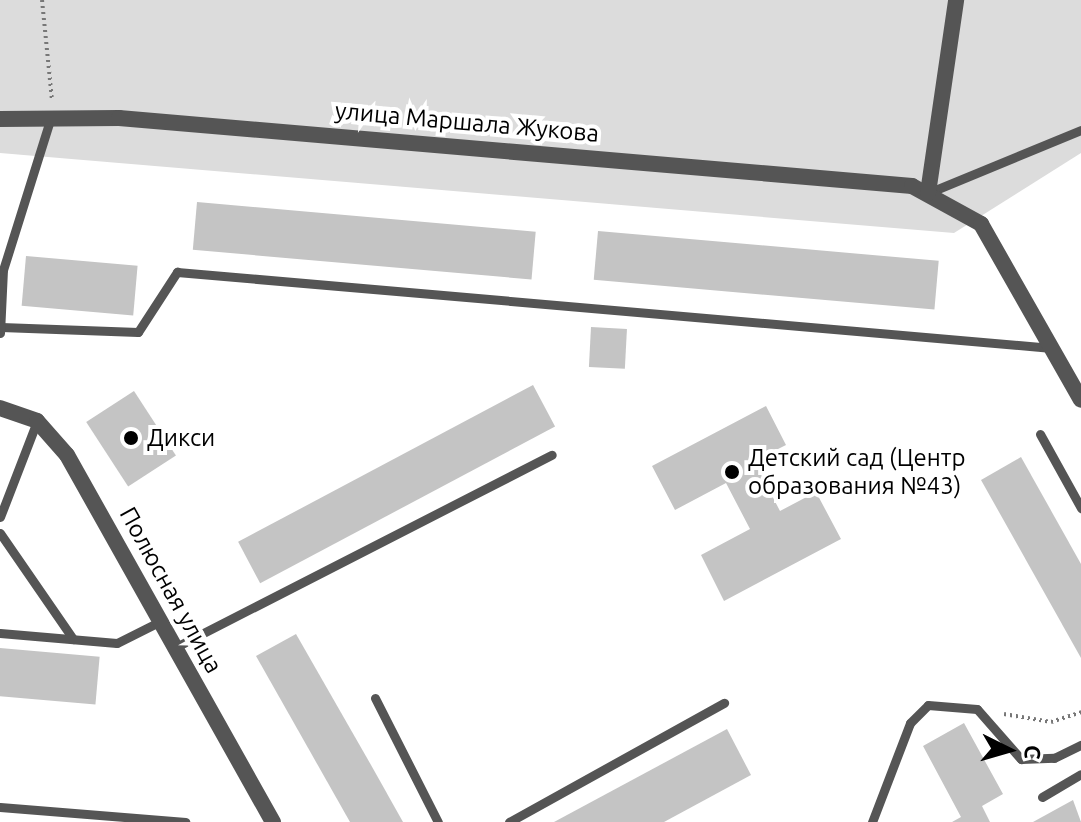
<!DOCTYPE html>
<html>
<head>
<meta charset="utf-8">
<style>
	body { margin:0 }
	#map { position:relative; width:1081px; height:822px; overflow:hidden; background:#fff; font-family:Ubuntu,sans-serif }
	div>[style] { position:absolute }
	.green>* { inset:0; background:#dcdcdc }
	.building>* { inset:0; background:#c4c4c4; transform-origin:0 0 }
	.path>* { height:4px; margin-top:-2px; transform-origin:0; background:repeating-linear-gradient(90deg,#777 0 2px,transparent 0 6px) }
	.service>* { height:9px; margin:-4.5px; padding:0 4.5px; transform-origin:4.5px; border-radius:4.5px; background:#555 }
	.minor>* { height:16px; margin:-8px; padding:0 8px; transform-origin:8px; border-radius:8px; background:#555 }
	.dots>* { width:22px; height:22px; translate:-50% -50%; box-sizing:border-box; border:4px solid #fff; border-radius:50% }
	span { translate:-50% -50%; white-space:nowrap; text-align:center; line-height:1.15; -webkit-text-stroke:8px #fff; paint-order:stroke }
	.street-label { font-size:24px; color:#000 }
	.poi-label { font-size:24px; color:#000 }
	.left { translate:0 -50%; text-align:left }
	.north { position:absolute; left:969px; top:710px; width:80px; height:80px; -webkit-text-stroke:6px #fff; paint-order:stroke; rotate:95deg; font-size:22px; font-weight:700; line-height:32px; text-align:center; color:#000 }
	.north::after { content:''; display:block; margin:auto; width:28px; height:36px; background:#000; clip-path:polygon(50% 0,100% 100%,50% 72%,0 100%) }
</style>
</head>
<body>
<div id="map">
	<div class="green">
		<div style="clip-path:polygon(0 0,1081px 0,1081px 153px,954px 233px,0 153px)"></div>
	</div>
	<div class="building">
		<div style="left:197px;top:202px;width:340px;height:48px;rotate:5deg"></div>
		<div style="left:598px;top:231px;width:342px;height:49px;rotate:5deg"></div>
		<div style="left:26px;top:256px;width:112px;height:50px;rotate:5deg"></div>
		<div style="left:591px;top:327px;width:36px;height:40px;rotate:3deg"></div>
		<div style="left:533px;top:385px;width:47px;height:334px;rotate:62deg"></div>
		<div style="left:134px;top:391px;width:77px;height:57px;rotate:57deg"></div>
		<div style="clip-path:polygon(766px 406px,786px 445px,754px 461px,780px 511px,816px 492px,841px 539px,724px 601px,701px 555px,750px 529px,726px 483px,675px 510px,652px 466px)"></div>
		<div style="clip-path:polygon(1021px 457px,1081px 564px,1081px 658px,981px 480px)"></div>
		<div style="clip-path:polygon(296px 634px,371px 765px,403px 822px,350px 822px,256px 656px)"></div>
		<div style="left:0;top:648px;width:100px;height:48px;rotate:5deg"></div>
		<div style="clip-path:polygon(964px 723px,1003px 794px,982px 806px,990px 822px,952px 822px,961px 817px,923px 746px)"></div>
		<div style="clip-path:polygon(727px 729px,751px 775px,664px 822px,554px 822px)"></div>
		<div style="clip-path:polygon(1073px 800px,1081px 822px,1033px 822px)"></div>
	</div>
	<div class="path">
		<div style="left:42px;top:0;width:100px;rotate:84.3deg"></div>
		<div style="left:1004px;top:714px;width:48px;rotate:9.7deg"></div>
		<div style="left:1051px;top:722px;width:32px;rotate:-18deg"></div>
	</div>
	<div class="service">
		<div style="left:928px;top:193px;width:165px;rotate:-22.4deg"></div>
		<div style="left:1px;top:327px;width:137px;rotate:2.1deg"></div>
		<div style="left:138px;top:332px;width:72px;rotate:-57deg"></div>
		<div style="left:177px;top:272px;width:878px;rotate:4.96deg"></div>
		<div style="left:0;top:333px;width:63px;rotate:-87.3deg"></div>
		<div style="left:3px;top:270px;width:160px;rotate:-72.6deg"></div>
		<div style="left:1040px;top:434px;width:85px;rotate:61deg"></div>
		<div style="left:0;top:517px;width:103px;rotate:-68.9deg"></div>
		<div style="left:0;top:533px;width:129px;rotate:55.4deg"></div>
		<div style="left:0;top:633px;width:117px;rotate:4.9deg"></div>
		<div style="left:117px;top:643px;width:49px;rotate:-26.6deg"></div>
		<div style="left:176px;top:647px;width:422px;rotate:-27.1deg"></div>
		<div style="left:375px;top:698px;width:139px;rotate:63.1deg"></div>
		<div style="left:1042px;top:797px;width:45px;rotate:-30.5deg"></div>
		<div style="left:0;top:807px;width:186px;rotate:4.6deg"></div>
		<div style="left:509px;top:822px;width:246px;rotate:-29deg"></div>
		<div style="left:872px;top:822px;width:106px;rotate:-69deg"></div>
		<div style="left:910px;top:723px;width:25px;rotate:-45deg"></div>
		<div style="left:928px;top:705px;width:49px;rotate:4.7deg"></div>
		<div style="left:977px;top:709px;width:67px;rotate:48.7deg"></div>
		<div style="left:1021px;top:759px;width:33px;rotate:-2deg"></div>
		<div style="left:1054px;top:758px;width:30px;rotate:-26deg"></div>
	</div>
	<div class="minor">
		<div style="left:0;top:119px;width:119px;rotate:-0.5deg"></div>
		<div style="left:119px;top:118px;width:796px;rotate:4.9deg"></div>
		<div style="left:912px;top:186px;width:79px;rotate:28.8deg"></div>
		<div style="left:981px;top:224px;width:202px;rotate:60.4deg"></div>
		<div style="left:928px;top:193px;width:195px;rotate:-81.7deg"></div>
		<div style="left:0;top:408px;width:39px;rotate:19deg"></div>
		<div style="left:37px;top:421px;width:45px;rotate:48.6deg"></div>
		<div style="left:67px;top:455px;width:421px;rotate:60.7deg"></div>
	</div>
	<div class="dots">
		<div style="left:131px;top:438px;background:#000"></div>
		<div style="left:732px;top:472px;background:#000"></div>
	</div>
	<div class="street-label">
		<span style="left:467px;top:122px;rotate:5deg">улица Маршала Жукова</span>
		<span style="left:171px;top:590px;rotate:61deg">Полюсная улица</span>
	</div>
	<div class="poi-label">
		<span class="left" style="left:147px;top:438px">Дикси</span>
		<span class="left" style="left:748px;top:472px">Детский сад (Центр<br>образования №43)</span>
	</div>
	<div class="north">С</div>
</div>
</body>
</html>
